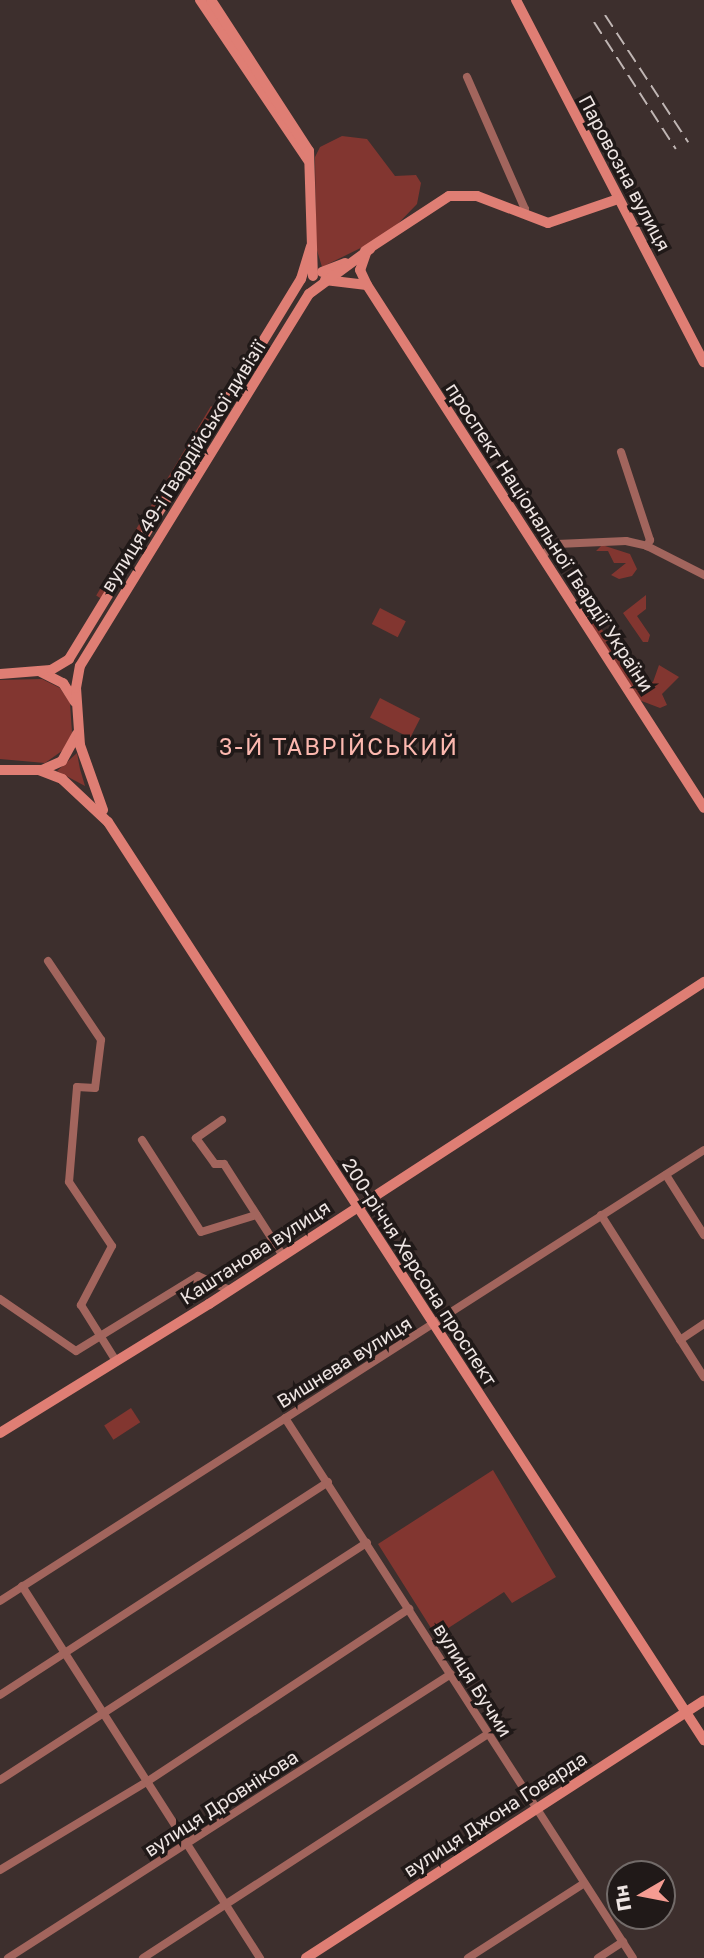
<!DOCTYPE html>
<html>
<head>
<meta charset="utf-8">
<style>
	body { margin:0 }
	#map { position:relative; width:704px; height:1958px; overflow:hidden; background:#3d2f2d; font-family:"Golos Text",sans-serif }
	div>[style] { position:absolute }
	.green>* { inset:0; background:#823630; transform-origin:0 0 }
	.street>* { height:8px; margin:-4px; padding:0 4px; transform-origin:4px; border-radius:4px; background:#a2655d }
	.secondary>* { height:10px; margin:-5px; padding:0 5px; transform-origin:5px; border-radius:5px; background:#df7e74 }
	.rail>* { height:2px; margin-top:-1px; transform-origin:0; background:repeating-linear-gradient(90deg,#c0b6b4 0 14px,transparent 0 21px) }
	span { translate:-50% -50%; white-space:nowrap; text-align:center; line-height:1.15; -webkit-text-stroke:7px #201918; paint-order:stroke }
	.street-label { font-size:19px; color:#eee5e3 }
	.quarter-label { font-size:23px; color:#fcb8af; letter-spacing:2px }
	.north { position:absolute; left:606px; top:1860px; width:70px; height:70px; box-sizing:border-box; background:#201918; border:2px solid #726b69; border-radius:50%; rotate:260deg; font-size:19px; font-weight:700; line-height:28px; text-align:center; color:#eee5e3 }
	.north::after { content:''; display:block; margin:auto; width:24px; height:32px; background:#f59c92; clip-path:polygon(50% 0,100% 100%,50% 72%,0 100%) }
</style>
</head>
<body>
<div id="map">
	<div class="green">
		<div style="clip-path:polygon(342px 136px,367px 139px,395px 176px,416px 175px,421px 183px,417px 204px,387px 235px,322px 267px,316px 247px,315px 157px,320px 147px)"></div>
		<div style="left:211px;top:406px;width:6px;height:126px;rotate:31deg"></div>
		<div style="left:141px;top:521px;width:6px;height:87px;rotate:31deg"></div>
		<div style="clip-path:polygon(602px 545px,630px 554px,637px 569px,632px 576px,619px 579px,611px 575px,626px 563px,614px 563px,608px 551px,596px 551px)"></div>
		<div style="clip-path:polygon(646px 595px,646px 609px,637px 616px,650px 635px,648px 642px,643px 642px,623px 613px)"></div>
		<div style="left:380px;top:608px;width:29px;height:18px;rotate:27deg"></div>
		<div style="clip-path:polygon(589px 612px,638px 679px,653px 682px,659px 665px,679px 677px,662px 694px,667px 705px,660px 708px,639px 700px,586px 616px)"></div>
		<div style="clip-path:polygon(42px 679px,60px 688px,70px 703px,72px 733px,66px 748px,45px 763px,0 759px,0 680px)"></div>
		<div style="left:380px;top:698px;width:45px;height:22px;rotate:27deg"></div>
		<div style="clip-path:polygon(77px 753px,80px 769px,85px 786px,57px 771px)"></div>
		<div style="left:131px;top:1408px;width:17px;height:32px;rotate:57deg"></div>
		<div style="clip-path:polygon(493px 1470px,556px 1577px,512px 1603px,504px 1592px,436px 1636px,378px 1544px)"></div>
	</div>
	<div class="street">
		<div style="left:467px;top:77px;width:144px;rotate:66.3deg"></div>
		<div style="left:525px;top:209px;width:5px;rotate:112deg"></div>
		<div style="left:621px;top:452px;width:93px;rotate:71.8deg"></div>
		<div style="left:650px;top:540px;width:7px;rotate:117deg"></div>
		<div style="left:541px;top:556px;width:20px;rotate:-37deg"></div>
		<div style="left:557px;top:544px;width:69px;rotate:-2.5deg"></div>
		<div style="left:626px;top:541px;width:22px;rotate:13deg"></div>
		<div style="left:647px;top:546px;width:64px;rotate:27deg"></div>
		<div style="left:48px;top:961px;width:95px;rotate:56.1deg"></div>
		<div style="left:101px;top:1040px;width:48px;rotate:97.1deg"></div>
		<div style="left:95px;top:1088px;width:18px;rotate:-177deg"></div>
		<div style="left:77px;top:1087px;width:95px;rotate:94.8deg"></div>
		<div style="left:69px;top:1182px;width:77px;rotate:56.1deg"></div>
		<div style="left:112px;top:1246px;width:67px;rotate:117.7deg"></div>
		<div style="left:81px;top:1305px;width:66px;rotate:58deg"></div>
		<div style="left:222px;top:1120px;width:32px;rotate:145deg"></div>
		<div style="left:196px;top:1138px;width:32px;rotate:54deg"></div>
		<div style="left:215px;top:1164px;width:9px"></div>
		<div style="left:224px;top:1164px;width:109px;rotate:57.3deg"></div>
		<div style="left:142px;top:1140px;width:109px;rotate:57.3deg"></div>
		<div style="left:201px;top:1232px;width:58px;rotate:-17.2deg"></div>
		<div style="left:666px;top:1175px;width:71px;rotate:57.7deg"></div>
		<div style="left:601px;top:1215px;width:192px;rotate:57.6deg"></div>
		<div style="left:0;top:1299px;width:92px;rotate:34.4deg"></div>
		<div style="left:76px;top:1351px;width:143px;rotate:-31.6deg"></div>
		<div style="left:198px;top:1276px;width:35px;rotate:24deg"></div>
		<div style="left:680px;top:1340px;width:29px;rotate:-34deg"></div>
		<div style="left:285px;top:1418px;width:642px;rotate:57.2deg"></div>
		<div style="left:22px;top:1586px;width:442px;rotate:57.4deg"></div>
		<div style="left:0;top:1601px;width:836px;rotate:-32.64deg"></div>
		<div style="left:0;top:1695px;width:391px;rotate:-33deg"></div>
		<div style="left:0;top:1780px;width:437px;rotate:-32.9deg"></div>
		<div style="left:0;top:1870px;width:173px;rotate:-31deg"></div>
		<div style="left:148px;top:1781px;width:313px;rotate:-33.4deg"></div>
		<div style="left:8px;top:1958px;width:526px;rotate:-32.66deg"></div>
		<div style="left:143px;top:1958px;width:411px;rotate:-33deg"></div>
		<div style="left:468px;top:1958px;width:137px;rotate:-32.8deg"></div>
		<div style="left:598px;top:1958px;width:30px;rotate:-33deg"></div>
	</div>
	<div class="secondary">
		<div style="left:200px;top:0;width:193px;rotate:56deg"></div>
		<div style="left:211px;top:0;width:180px;rotate:57deg"></div>
		<div style="left:309px;top:151px;width:125px;rotate:88.2deg"></div>
		<div style="left:516px;top:0;width:408px;rotate:62.6deg"></div>
		<div style="left:365px;top:251px;width:100px;rotate:-33.2deg"></div>
		<div style="left:449px;top:196px;width:28px"></div>
		<div style="left:477px;top:196px;width:76px;rotate:20.8deg"></div>
		<div style="left:548px;top:223px;width:74px;rotate:-18.9deg"></div>
		<div style="left:366px;top:253px;width:18px;rotate:109deg"></div>
		<div style="left:360px;top:270px;width:17px;rotate:65deg"></div>
		<div style="left:367px;top:285px;width:622px;rotate:57.2deg"></div>
		<div style="left:322px;top:272px;width:25px;rotate:-21deg"></div>
		<div style="left:325px;top:280px;width:42px;rotate:6.8deg"></div>
		<div style="left:41px;top:672px;width:25px;rotate:27deg"></div>
		<div style="left:63px;top:683px;width:22px;rotate:58deg"></div>
		<div style="left:0;top:674px;width:51px;rotate:-4.5deg"></div>
		<div style="left:51px;top:670px;width:21px;rotate:-31deg"></div>
		<div style="left:69px;top:659px;width:445px;rotate:-58.6deg"></div>
		<div style="left:301px;top:279px;width:34px;rotate:-73deg"></div>
		<div style="left:0;top:770px;width:39px"></div>
		<div style="left:39px;top:770px;width:25px;rotate:21deg"></div>
		<div style="left:62px;top:779px;width:63px;rotate:43.1deg"></div>
		<div style="left:108px;top:822px;width:1095px;rotate:57.01deg"></div>
		<div style="left:42px;top:770px;width:22px;rotate:-24deg"></div>
		<div style="left:62px;top:761px;width:31px;rotate:-61deg"></div>
		<div style="left:103px;top:810px;width:69px;rotate:-109.5deg"></div>
		<div style="left:80px;top:745px;width:57px;rotate:-94deg"></div>
		<div style="left:76px;top:688px;width:22px;rotate:-80deg"></div>
		<div style="left:80px;top:666px;width:437px;rotate:-58.4deg"></div>
		<div style="left:309px;top:294px;width:76px;rotate:-36.4deg"></div>
		<div style="left:0;top:1433px;width:246px;rotate:-31.7deg"></div>
		<div style="left:209px;top:1304px;width:591px;rotate:-33.04deg"></div>
		<div style="left:306px;top:1958px;width:474px;rotate:-32.9deg"></div>
	</div>
	<div class="rail">
		<div style="left:605px;top:15px;width:152px;rotate:56.8deg"></div>
		<div style="left:594px;top:22px;width:151px;rotate:57.2deg"></div>
	</div>
	<div class="street-label">
		<span style="left:625px;top:173px;rotate:62deg">Паровозна вулиця</span>
		<span style="left:183px;top:466px;rotate:-58deg">вулиця 49-ї Гвардійської дивізії</span>
		<span style="left:550px;top:537px;rotate:57deg">проспект Національної Гвардії України</span>
		<span style="left:255px;top:1252px;rotate:-33deg">Каштанова вулиця</span>
		<span style="left:420px;top:1272px;rotate:57deg">200-річчя Херсона проспект</span>
		<span style="left:344px;top:1362px;rotate:-32deg">Вишнева вулиця</span>
		<span style="left:473px;top:1680px;rotate:58deg">вулиця Бучми</span>
		<span style="left:221px;top:1803px;rotate:-33deg">вулиця Дровнікова</span>
		<span style="left:495px;top:1814px;rotate:-33deg">вулиця Джона Говарда</span>
	</div>
	<div class="quarter-label">
		<span style="left:339px;top:746px">3-Й ТАВРІЙСЬКИЙ</span>
	</div>
	<div class="north">Пн</div>
</div>
</body>
</html>
